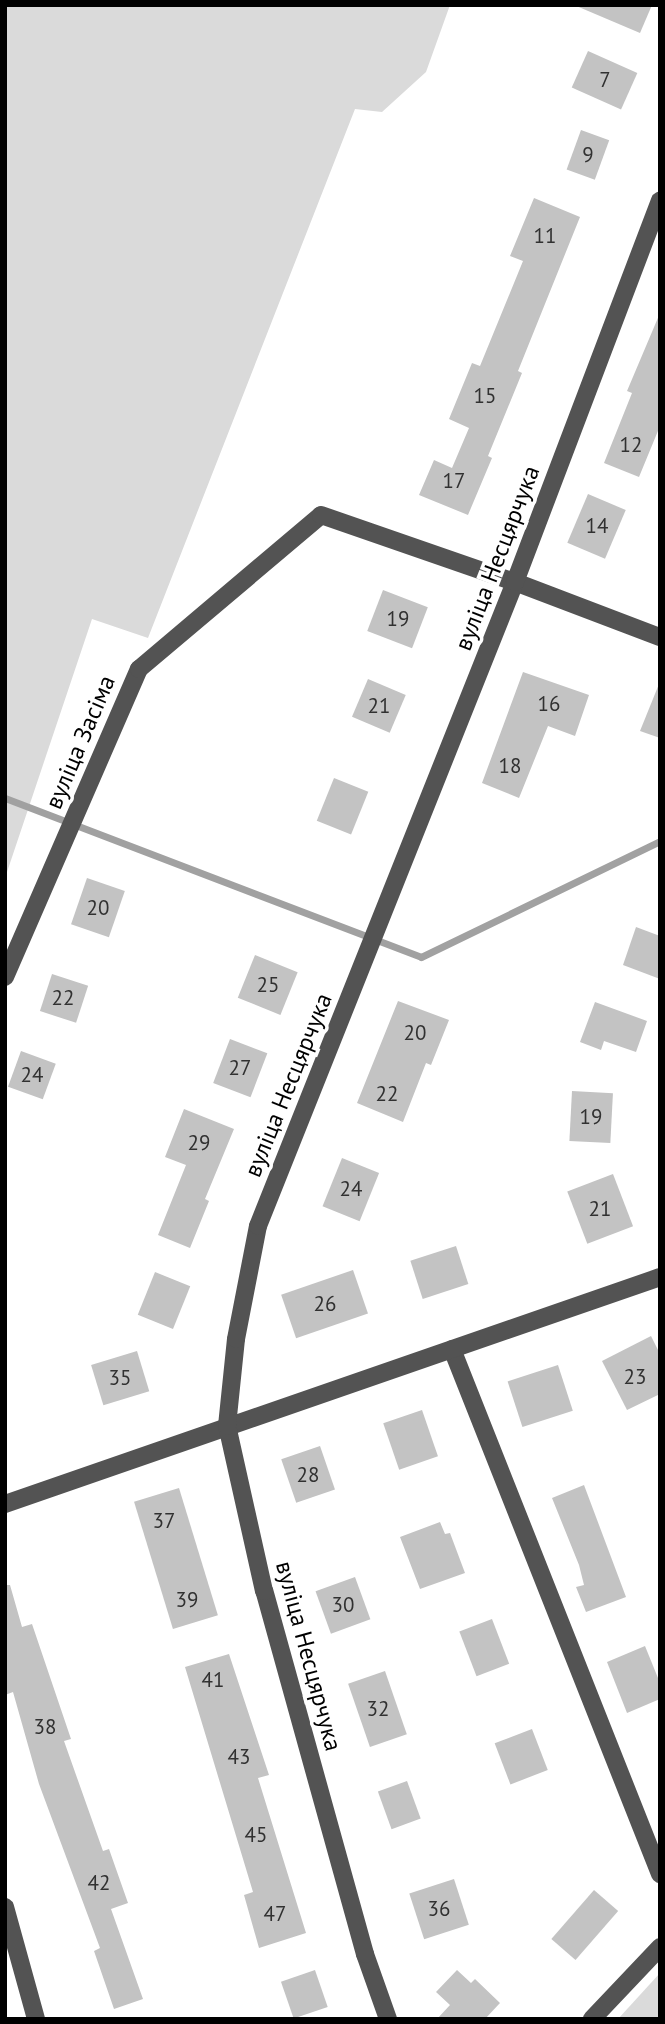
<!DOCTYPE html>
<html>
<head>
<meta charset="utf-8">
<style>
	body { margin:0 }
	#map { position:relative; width:665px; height:2024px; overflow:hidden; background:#fff; font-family:"PT Sans",sans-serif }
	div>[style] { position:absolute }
	.green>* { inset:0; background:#dadada }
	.stream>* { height:7px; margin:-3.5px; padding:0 3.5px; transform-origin:3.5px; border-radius:3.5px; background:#a1a1a1 }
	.building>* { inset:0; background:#c3c3c3; transform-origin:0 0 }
	.minor>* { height:18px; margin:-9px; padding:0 9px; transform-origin:9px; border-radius:9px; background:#535353 }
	span { translate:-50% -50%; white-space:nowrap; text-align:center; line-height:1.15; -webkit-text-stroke:7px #fff; paint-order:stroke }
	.number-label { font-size:21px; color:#313131 }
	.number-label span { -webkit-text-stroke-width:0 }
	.street-label { font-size:24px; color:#000 }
	.frame { position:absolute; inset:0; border:7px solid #000; pointer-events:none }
</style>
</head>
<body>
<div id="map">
	<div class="green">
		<div style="clip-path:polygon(5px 5px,450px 5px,426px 72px,382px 112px,355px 109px,148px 638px,92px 619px,5px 878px)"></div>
		<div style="clip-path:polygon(660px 1973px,660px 2019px,618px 2019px)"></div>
	</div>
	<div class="stream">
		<div style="left:5px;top:798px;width:445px;rotate:20.9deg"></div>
		<div style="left:421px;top:957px;width:266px;rotate:-25.9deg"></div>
	</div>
	<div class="building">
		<div style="clip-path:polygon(574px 5px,652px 5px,640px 33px)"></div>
		<div style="left:588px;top:51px;width:54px;height:40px;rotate:24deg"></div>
		<div style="left:581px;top:130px;width:30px;height:42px;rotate:20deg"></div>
		<div style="clip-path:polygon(534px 198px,580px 217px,518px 371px,522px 373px,488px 456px,492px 458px,468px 515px,419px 495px,434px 460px,452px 468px,469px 428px,449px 419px,472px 363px,480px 366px,523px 261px,510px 256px)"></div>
		<div style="clip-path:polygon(660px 313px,660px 426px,639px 477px,604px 463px,632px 393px,627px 391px)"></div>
		<div style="left:588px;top:494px;width:41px;height:53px;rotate:23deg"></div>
		<div style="left:383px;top:590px;width:48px;height:44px;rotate:21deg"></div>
		<div style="clip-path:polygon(523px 672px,589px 695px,575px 736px,548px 726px,519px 798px,482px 783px)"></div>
		<div style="left:368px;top:679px;width:41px;height:41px;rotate:23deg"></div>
		<div style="clip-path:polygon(659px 684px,660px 684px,660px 738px,640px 731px)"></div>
		<div style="left:334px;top:778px;width:37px;height:46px;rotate:22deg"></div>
		<div style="left:87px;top:878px;width:40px;height:49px;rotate:19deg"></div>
		<div style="clip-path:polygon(636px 927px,660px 936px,660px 979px,623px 965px)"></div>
		<div style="left:255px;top:955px;width:46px;height:46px;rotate:22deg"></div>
		<div style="left:52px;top:974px;width:38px;height:39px;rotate:18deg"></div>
		<div style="clip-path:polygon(398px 1001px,449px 1020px,431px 1065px,426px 1063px,403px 1122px,357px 1103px)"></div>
		<div style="clip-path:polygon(595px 1002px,647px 1021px,636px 1052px,604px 1041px,601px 1050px,580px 1042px)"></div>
		<div style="left:230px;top:1039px;width:40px;height:47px;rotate:21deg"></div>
		<div style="left:21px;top:1051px;width:37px;height:38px;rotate:20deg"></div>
		<div style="left:572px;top:1091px;width:41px;height:50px;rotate:3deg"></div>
		<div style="clip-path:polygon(184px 1109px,234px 1129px,205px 1199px,209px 1201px,190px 1248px,158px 1235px,186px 1165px,165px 1157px)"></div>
		<div style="left:342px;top:1158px;width:40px;height:52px;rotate:22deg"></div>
		<div style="left:613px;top:1174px;width:56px;height:49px;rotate:69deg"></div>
		<div style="left:456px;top:1246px;width:40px;height:48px;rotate:72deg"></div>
		<div style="left:353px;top:1270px;width:46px;height:76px;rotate:71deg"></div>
		<div style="left:155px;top:1272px;width:38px;height:46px;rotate:22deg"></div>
		<div style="clip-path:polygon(651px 1336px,660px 1354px,660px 1394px,627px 1410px,602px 1361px)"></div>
		<div style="left:137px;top:1351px;width:42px;height:48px;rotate:73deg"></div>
		<div style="left:558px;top:1365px;width:48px;height:53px;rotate:72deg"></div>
		<div style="left:422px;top:1410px;width:49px;height:41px;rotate:71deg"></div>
		<div style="left:320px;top:1446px;width:46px;height:41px;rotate:71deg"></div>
		<div style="clip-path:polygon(584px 1485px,626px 1597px,586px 1612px,576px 1587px,584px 1585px,579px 1565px,552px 1498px)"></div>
		<div style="left:179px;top:1488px;width:133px;height:47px;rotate:73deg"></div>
		<div style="clip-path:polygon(440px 1522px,445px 1534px,450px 1533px,465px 1573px,420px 1589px,400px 1537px)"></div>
		<div style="left:355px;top:1577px;width:45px;height:42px;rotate:70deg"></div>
		<div style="clip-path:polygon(5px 1585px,10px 1585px,22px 1627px,32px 1624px,71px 1739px,64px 1741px,103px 1851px,109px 1849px,128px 1903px,111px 1909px,143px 1999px,114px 2009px,94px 1951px,100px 1948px,39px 1784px,13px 1692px,5px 1695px)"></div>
		<div style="left:492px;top:1619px;width:48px;height:35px;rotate:69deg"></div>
		<div style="clip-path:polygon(645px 1646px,660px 1683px,660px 1699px,627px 1713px,607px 1662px)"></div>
		<div style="clip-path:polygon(229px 1654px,269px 1775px,258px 1778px,306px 1933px,259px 1948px,244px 1895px,253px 1892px,185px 1667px)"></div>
		<div style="left:385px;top:1671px;width:67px;height:39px;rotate:71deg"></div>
		<div style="left:532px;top:1729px;width:44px;height:40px;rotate:69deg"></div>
		<div style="left:407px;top:1781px;width:40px;height:31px;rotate:70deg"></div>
		<div style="left:454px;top:1879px;width:48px;height:47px;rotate:72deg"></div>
		<div style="left:594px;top:1890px;width:32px;height:65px;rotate:41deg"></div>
		<div style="left:315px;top:1970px;width:39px;height:36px;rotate:71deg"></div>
		<div style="clip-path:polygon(457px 1970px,471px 1983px,475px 1979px,500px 2003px,485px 2019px,437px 2019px,450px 2005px,436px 1992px)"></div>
	</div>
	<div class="minor">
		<div style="left:5px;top:977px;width:336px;rotate:-66.5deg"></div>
		<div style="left:139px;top:669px;width:238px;rotate:-40.2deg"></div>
		<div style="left:321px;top:515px;width:205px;rotate:19.1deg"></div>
		<div style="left:515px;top:582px;width:155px;rotate:20.8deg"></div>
		<div style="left:452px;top:1349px;width:565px;rotate:68.39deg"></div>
		<div style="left:5px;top:1504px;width:693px;rotate:-19.11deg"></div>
		<div style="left:5px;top:1907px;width:116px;rotate:74.5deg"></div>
		<div style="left:388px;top:2019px;width:69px;rotate:-109.5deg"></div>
		<div style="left:365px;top:1954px;width:377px;rotate:-105.5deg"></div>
		<div style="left:264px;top:1591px;width:169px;rotate:-102.6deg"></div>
		<div style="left:227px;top:1426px;width:87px;rotate:-84.1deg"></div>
		<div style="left:236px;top:1339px;width:115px;rotate:-79deg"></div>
		<div style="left:258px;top:1226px;width:693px;rotate:-68.24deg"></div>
		<div style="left:515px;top:582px;width:408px;rotate:-69.2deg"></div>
		<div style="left:592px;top:2019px;width:99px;rotate:-46.6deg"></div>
	</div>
	<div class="number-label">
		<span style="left:605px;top:80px">7</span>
		<span style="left:588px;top:155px">9</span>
		<span style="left:545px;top:236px">11</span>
		<span style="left:485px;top:396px">15</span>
		<span style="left:631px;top:445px">12</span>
		<span style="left:454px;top:481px">17</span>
		<span style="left:597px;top:526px">14</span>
		<span style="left:398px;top:619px">19</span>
		<span style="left:549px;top:704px">16</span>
		<span style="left:379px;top:706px">21</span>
		<span style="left:510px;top:766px">18</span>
		<span style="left:98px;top:908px">20</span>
		<span style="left:268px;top:985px">25</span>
		<span style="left:63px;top:998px">22</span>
		<span style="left:415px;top:1033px">20</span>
		<span style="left:240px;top:1068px">27</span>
		<span style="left:32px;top:1075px">24</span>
		<span style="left:387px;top:1094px">22</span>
		<span style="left:591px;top:1117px">19</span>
		<span style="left:199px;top:1143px">29</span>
		<span style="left:351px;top:1189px">24</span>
		<span style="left:600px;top:1209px">21</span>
		<span style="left:325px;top:1304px">26</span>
		<span style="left:635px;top:1377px">23</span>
		<span style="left:120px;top:1378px">35</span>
		<span style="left:308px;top:1475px">28</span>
		<span style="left:164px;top:1521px">37</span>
		<span style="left:187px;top:1600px">39</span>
		<span style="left:343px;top:1605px">30</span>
		<span style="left:213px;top:1680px">41</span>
		<span style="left:378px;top:1709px">32</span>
		<span style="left:45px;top:1727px">38</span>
		<span style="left:239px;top:1757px">43</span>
		<span style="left:256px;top:1835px">45</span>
		<span style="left:99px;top:1883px">42</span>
		<span style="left:439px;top:1909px">36</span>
		<span style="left:275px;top:1914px">47</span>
	</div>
	<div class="street-label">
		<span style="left:497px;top:558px;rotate:-69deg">вуліца Несцярчука</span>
		<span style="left:80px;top:742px;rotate:-67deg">вуліца Засіма</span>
		<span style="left:288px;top:1085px;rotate:-68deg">вуліца Несцярчука</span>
		<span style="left:309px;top:1656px;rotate:75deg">вуліца Несцярчука</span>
	</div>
	<div class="frame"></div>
</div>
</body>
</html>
